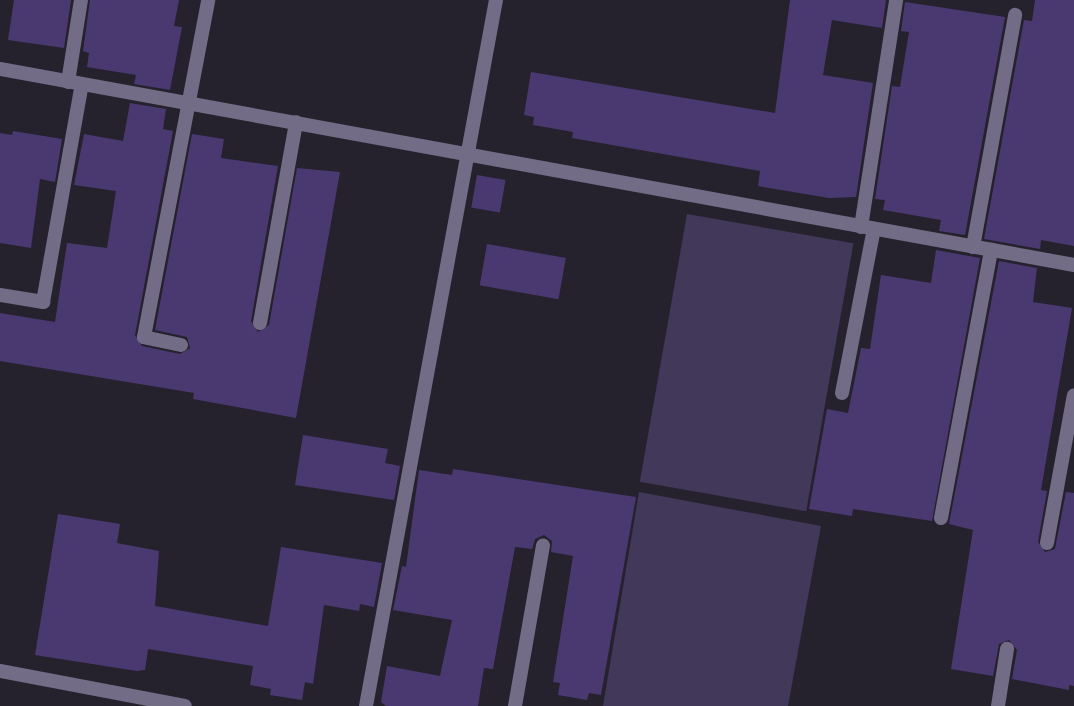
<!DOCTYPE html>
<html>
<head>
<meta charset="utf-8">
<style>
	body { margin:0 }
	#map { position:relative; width:1074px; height:706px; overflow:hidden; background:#25222e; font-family:"PT Sans",sans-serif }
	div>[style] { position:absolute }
	.green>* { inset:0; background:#41385a; transform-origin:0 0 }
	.building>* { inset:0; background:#4a3971; transform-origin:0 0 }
	.lane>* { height:14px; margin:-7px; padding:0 7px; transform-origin:7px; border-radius:7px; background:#726c87 }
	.street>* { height:14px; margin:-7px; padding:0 7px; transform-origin:7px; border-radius:7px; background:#726c87 }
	span { translate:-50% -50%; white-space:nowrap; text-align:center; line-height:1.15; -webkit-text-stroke:6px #1b1824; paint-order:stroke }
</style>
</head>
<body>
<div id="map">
	<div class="green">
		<div style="left:687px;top:214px;width:169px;height:272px;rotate:10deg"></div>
		<div style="clip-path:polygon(639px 492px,821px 526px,788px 706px,603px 706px)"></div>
	</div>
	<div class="building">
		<div style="clip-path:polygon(14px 0,71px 0,64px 48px,8px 40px)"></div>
		<div style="clip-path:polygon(90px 0,179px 0,174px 26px,182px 27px,170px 90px,134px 84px,136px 75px,87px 67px,89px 53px,83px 51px)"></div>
		<div style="clip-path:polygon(790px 0,886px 0,882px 28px,832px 20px,823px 75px,873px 83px,856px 197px,829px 198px,758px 186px,760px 171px,572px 138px,573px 132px,533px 125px,534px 117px,524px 115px,531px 72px,775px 113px)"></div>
		<div style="clip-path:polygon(1035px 0,1074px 0,1074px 246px,1041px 240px,1040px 249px,984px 239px,1024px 20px,1032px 21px)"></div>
		<div style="clip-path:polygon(905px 2px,1005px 17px,965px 235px,939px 231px,941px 220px,883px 210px,885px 200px,875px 199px,892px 86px,900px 87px,909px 32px,901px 31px)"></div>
		<div style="clip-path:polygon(130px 103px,166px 109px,163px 129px,173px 131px,135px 335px,142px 346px,180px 354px,190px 348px,187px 337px,155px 330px,192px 134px,224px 139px,221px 158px,278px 166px,251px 321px,258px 332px,269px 325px,297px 168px,340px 172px,296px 418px,193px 399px,194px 393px,0 361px,0 313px,55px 322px,67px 243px,107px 248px,116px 191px,74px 185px,84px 134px,123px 141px)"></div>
		<div style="clip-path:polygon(13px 131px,62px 139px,55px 182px,40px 179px,31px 248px,0 243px,0 133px,12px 135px)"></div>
		<div style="left:477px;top:175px;width:29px;height:33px;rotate:10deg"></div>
		<div style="left:487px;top:244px;width:80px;height:42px;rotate:10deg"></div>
		<div style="clip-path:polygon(936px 250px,980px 258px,932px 521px,853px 509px,852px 516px,809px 509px,827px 409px,848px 413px,861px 348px,870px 349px,881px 275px,931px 283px)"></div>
		<div style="clip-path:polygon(999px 261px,1037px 268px,1033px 302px,1072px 308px,1041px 490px,1047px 491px,1038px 542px,1045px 552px,1055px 549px,1066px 492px,1074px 493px,1074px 686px,1069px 685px,1069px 690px,1012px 679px,1017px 650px,1009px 640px,999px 644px,993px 676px,951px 669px,973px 530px,949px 524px)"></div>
		<div style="clip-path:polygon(303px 435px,388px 449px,385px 463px,400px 466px,394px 500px,295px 485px)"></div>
		<div style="clip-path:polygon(453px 469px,636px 497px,601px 695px,589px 693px,587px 700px,558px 695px,560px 683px,553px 682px,573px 556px,551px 552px,552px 541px,544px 535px,535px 539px,532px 549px,515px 547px,493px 669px,484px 668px,478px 706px,386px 706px,381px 702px,387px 666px,440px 676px,452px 620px,393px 610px,402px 566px,406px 567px,419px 470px,452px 475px)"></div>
		<div style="clip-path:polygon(58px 514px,120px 524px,117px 543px,159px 551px,155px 606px,268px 626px,281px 547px,382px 563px,374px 607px,360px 604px,359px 611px,324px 605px,313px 684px,305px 682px,302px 700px,270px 695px,271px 689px,250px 685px,253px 666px,148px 649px,145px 670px,137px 671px,35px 655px)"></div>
	</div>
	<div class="lane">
		<div style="left:68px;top:82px;width:83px;rotate:-81deg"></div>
		<div style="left:861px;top:227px;width:230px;rotate:-81.2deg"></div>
		<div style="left:973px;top:247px;width:236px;rotate:-79.7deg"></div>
		<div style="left:0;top:295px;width:44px;rotate:9.2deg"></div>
		<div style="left:43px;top:302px;width:221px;rotate:-79.9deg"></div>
		<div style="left:260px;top:323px;width:204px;rotate:-79.8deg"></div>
		<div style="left:181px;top:345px;width:38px;rotate:-168deg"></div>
		<div style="left:144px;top:337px;width:343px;rotate:-79.2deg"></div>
		<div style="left:842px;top:393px;width:167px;rotate:-79deg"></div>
		<div style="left:941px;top:518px;width:273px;rotate:-79.4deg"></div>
		<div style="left:1047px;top:543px;width:150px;rotate:-79.7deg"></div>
		<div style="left:515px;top:706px;width:163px;rotate:-80.1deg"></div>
		<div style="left:998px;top:706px;width:58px;rotate:-81deg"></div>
	</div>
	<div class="street">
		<div style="left:0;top:69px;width:1092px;rotate:10.34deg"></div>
		<div style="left:0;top:671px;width:188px;rotate:10.7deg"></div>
		<div style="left:366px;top:706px;width:718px;rotate:-79.57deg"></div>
	</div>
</div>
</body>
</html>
